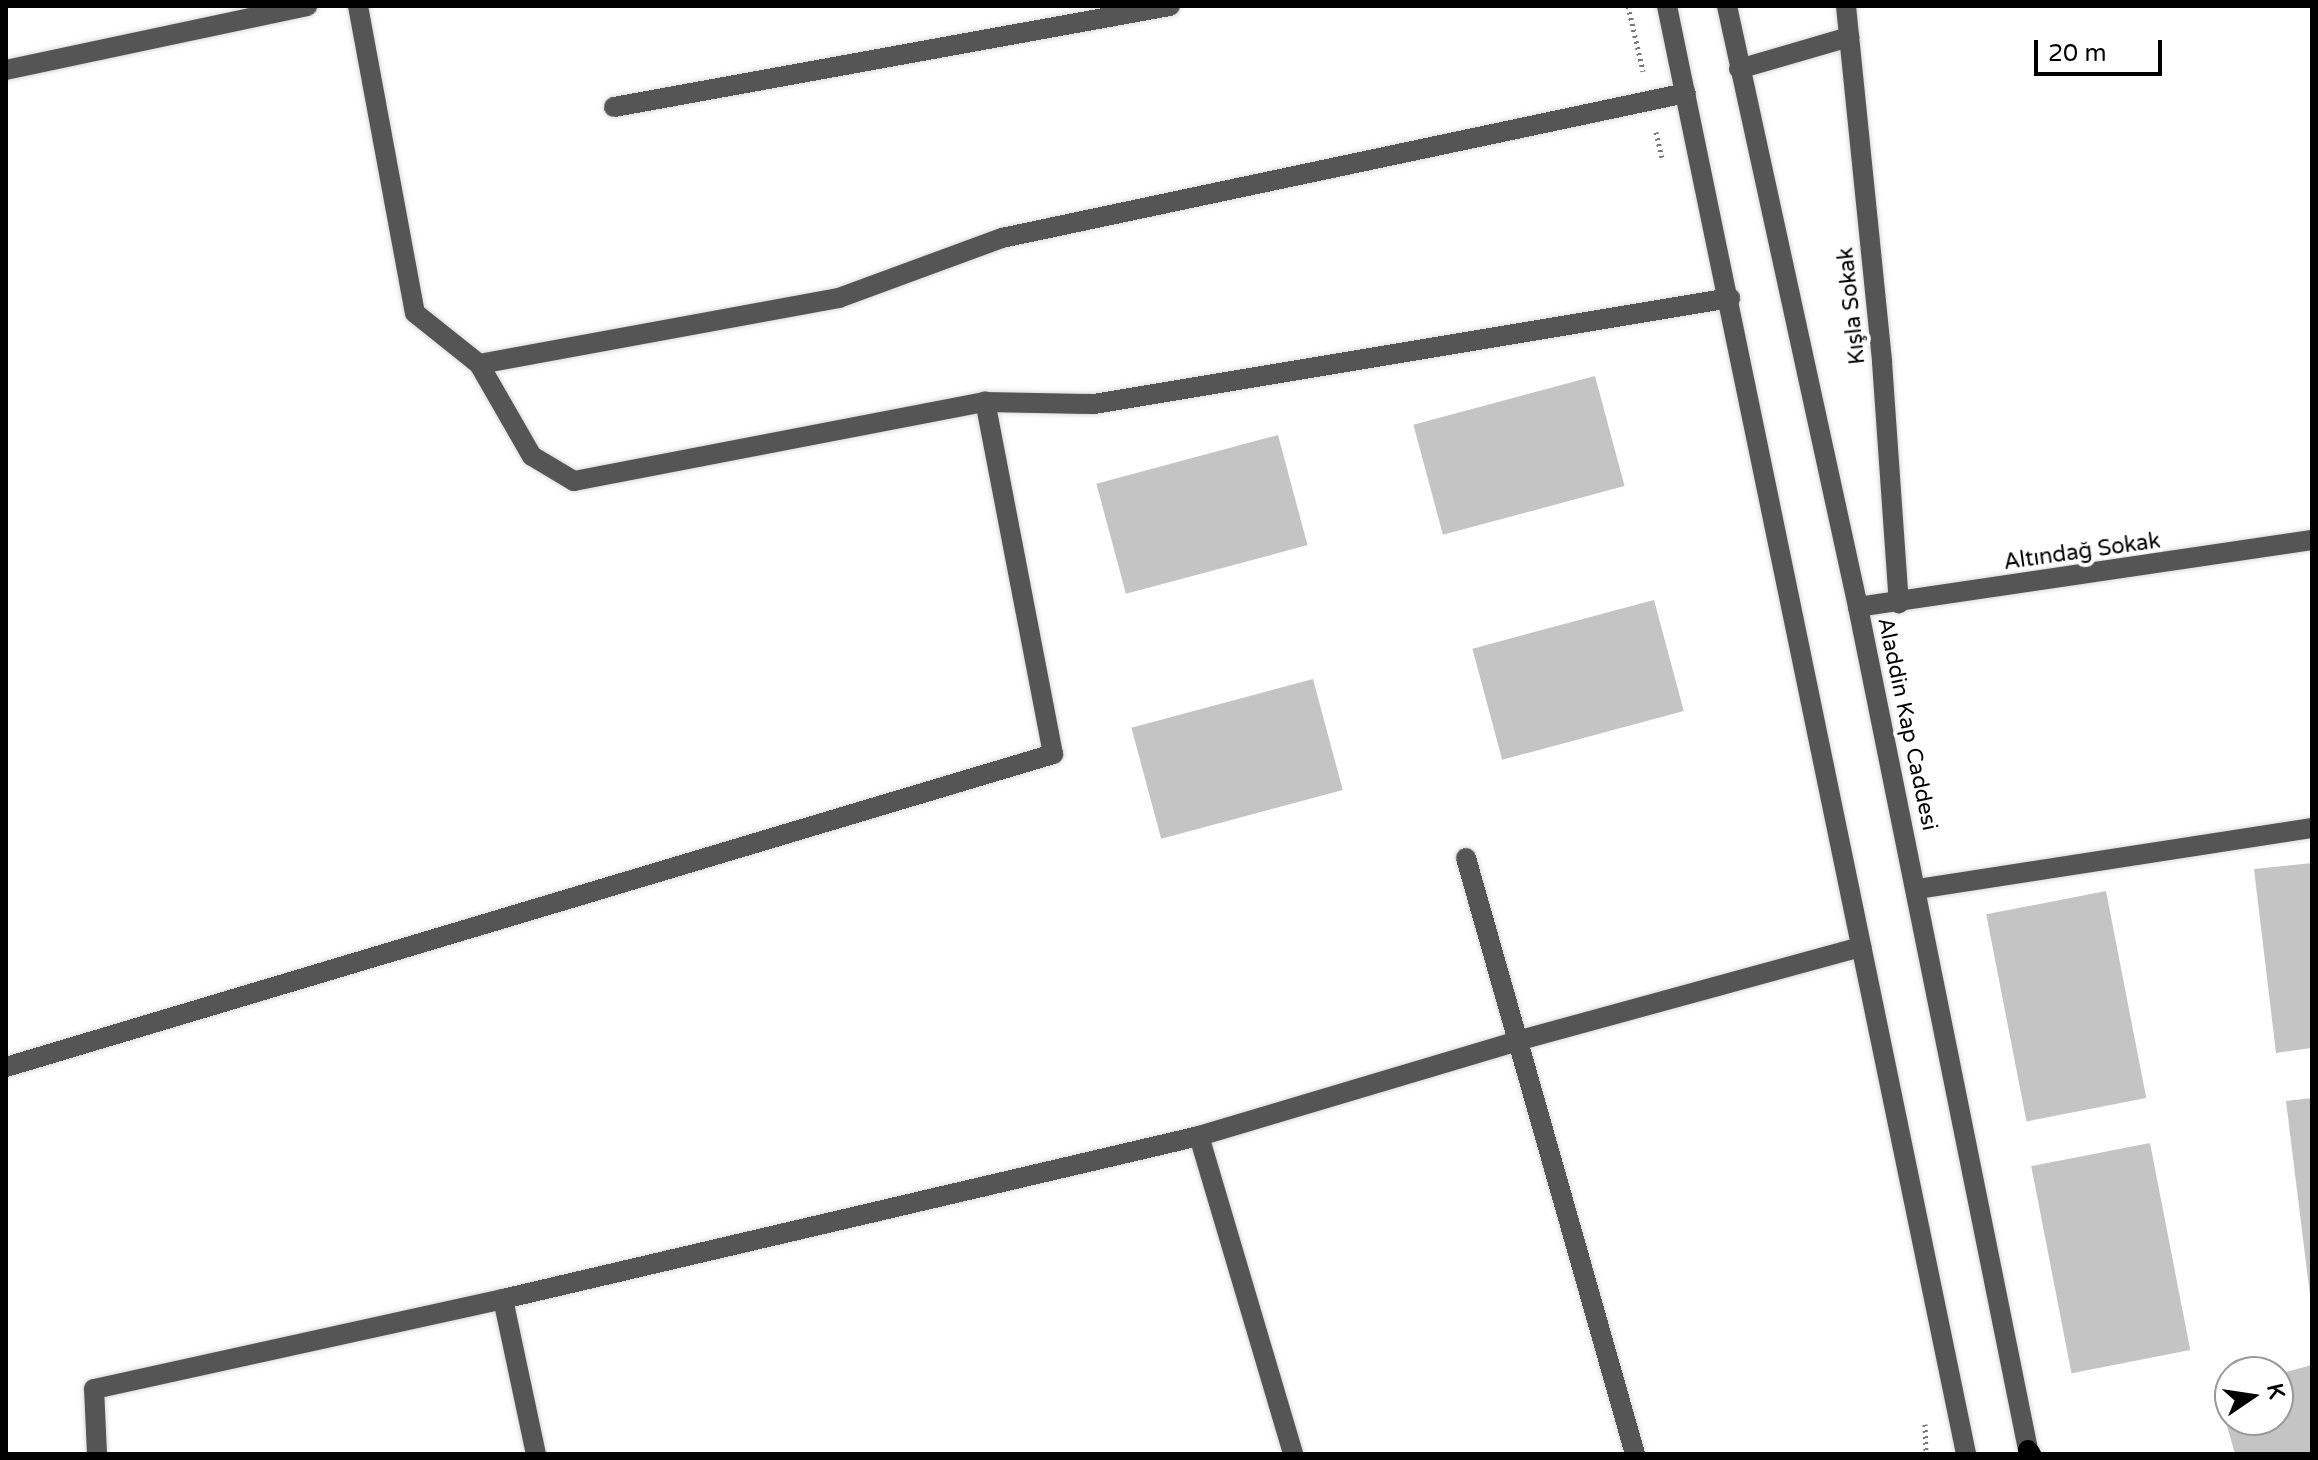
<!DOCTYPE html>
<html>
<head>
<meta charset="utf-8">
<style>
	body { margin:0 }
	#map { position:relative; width:2318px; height:1460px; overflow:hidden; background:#fff; font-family:"Varela Round",sans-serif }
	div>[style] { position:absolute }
	.building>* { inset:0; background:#c4c4c4; transform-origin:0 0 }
	.path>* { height:5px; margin-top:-2.5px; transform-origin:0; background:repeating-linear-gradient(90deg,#777 0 2px,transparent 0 6px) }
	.roads { filter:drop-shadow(0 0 2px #dbdbdb) drop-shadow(0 0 2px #dbdbdb) }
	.minor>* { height:20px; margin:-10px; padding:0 10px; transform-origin:10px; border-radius:10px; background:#555 }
	.major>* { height:20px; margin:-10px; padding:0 10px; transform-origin:10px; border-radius:10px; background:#000 }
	span { translate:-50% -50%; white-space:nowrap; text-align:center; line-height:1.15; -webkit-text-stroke:8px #fff; paint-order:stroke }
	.street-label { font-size:22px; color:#000 }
	.frame { position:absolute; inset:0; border:8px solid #000; pointer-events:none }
	.north { position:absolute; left:2214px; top:1356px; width:80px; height:80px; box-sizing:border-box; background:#fff; border:2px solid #999; border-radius:50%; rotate:77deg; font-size:22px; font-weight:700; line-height:32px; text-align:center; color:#000 }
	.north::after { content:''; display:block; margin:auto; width:28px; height:36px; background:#000; clip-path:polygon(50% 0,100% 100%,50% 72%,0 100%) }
	.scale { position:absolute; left:2034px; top:40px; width:128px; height:36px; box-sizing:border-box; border:4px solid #000; border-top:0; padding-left:10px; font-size:24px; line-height:28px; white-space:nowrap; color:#000; -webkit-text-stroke:6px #fff; paint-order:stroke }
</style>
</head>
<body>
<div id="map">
	<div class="building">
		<div style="left:1595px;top:376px;width:114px;height:188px;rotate:75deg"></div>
		<div style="left:1278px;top:435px;width:114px;height:188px;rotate:75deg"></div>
		<div style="left:1654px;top:600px;width:115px;height:188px;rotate:75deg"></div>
		<div style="left:1313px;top:679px;width:115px;height:188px;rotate:75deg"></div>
		<div style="clip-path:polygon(2312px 863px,2312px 1048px,2276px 1053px,2254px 869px)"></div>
		<div style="left:2106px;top:891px;width:211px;height:122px;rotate:79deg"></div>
		<div style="clip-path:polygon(2312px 1098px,2312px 1295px,2310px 1295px,2286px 1101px)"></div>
		<div style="left:2150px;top:1143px;width:211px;height:121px;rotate:79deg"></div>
		<div style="clip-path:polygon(2312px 1365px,2312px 1454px,2235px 1454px,2217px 1391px,2230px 1388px,2230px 1420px,2278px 1420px,2278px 1374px)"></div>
	</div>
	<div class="path">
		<div style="left:1628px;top:6px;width:67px;rotate:77deg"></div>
		<div style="left:1656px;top:132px;width:26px;rotate:77deg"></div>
		<div style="left:1925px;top:1424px;width:30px;rotate:88deg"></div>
	</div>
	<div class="roads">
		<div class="minor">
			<div style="left:358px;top:6px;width:312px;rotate:79.5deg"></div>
			<div style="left:415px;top:313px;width:82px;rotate:38.6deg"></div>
			<div style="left:479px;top:364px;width:106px;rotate:60.1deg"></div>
			<div style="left:532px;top:456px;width:49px;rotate:30.8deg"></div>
			<div style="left:574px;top:481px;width:419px;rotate:-10.9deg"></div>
			<div style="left:985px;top:402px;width:109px;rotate:1.1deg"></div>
			<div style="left:1094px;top:404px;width:645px;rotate:-9.46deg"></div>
			<div style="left:1667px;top:6px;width:1479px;rotate:78.33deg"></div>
			<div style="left:1727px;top:6px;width:615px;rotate:77.7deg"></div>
			<div style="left:1858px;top:607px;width:864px;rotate:78.59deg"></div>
			<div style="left:1846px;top:6px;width:358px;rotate:84.2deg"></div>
			<div style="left:1882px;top:362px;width:242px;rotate:86deg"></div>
			<div style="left:1739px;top:69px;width:115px;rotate:-16.2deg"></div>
			<div style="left:6px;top:70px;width:308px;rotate:-12deg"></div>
			<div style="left:614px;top:107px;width:565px;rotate:-10.3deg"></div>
			<div style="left:479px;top:364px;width:366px;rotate:-10.4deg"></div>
			<div style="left:839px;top:298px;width:174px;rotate:-20.2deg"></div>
			<div style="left:1002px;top:238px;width:699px;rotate:-11.97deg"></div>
			<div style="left:1858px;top:607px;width:459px;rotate:-8.4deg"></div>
			<div style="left:1466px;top:858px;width:619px;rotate:74.17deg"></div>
			<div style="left:1917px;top:889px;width:400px;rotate:-8.8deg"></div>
			<div style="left:6px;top:1067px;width:1093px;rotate:-16.64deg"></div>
			<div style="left:1053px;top:754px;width:359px;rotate:-100.9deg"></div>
			<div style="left:1199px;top:1136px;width:332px;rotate:73.5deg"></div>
			<div style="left:503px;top:1299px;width:158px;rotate:78deg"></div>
			<div style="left:97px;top:1454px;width:65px;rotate:-92.6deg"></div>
			<div style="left:94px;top:1389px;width:419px;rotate:-12.4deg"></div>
			<div style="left:503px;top:1299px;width:715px;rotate:-13.18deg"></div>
			<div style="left:1199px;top:1136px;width:332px;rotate:-16.6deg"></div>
			<div style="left:1517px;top:1041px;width:357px;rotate:-15.3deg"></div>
		</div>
		<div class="major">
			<div style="left:2028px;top:1450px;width:5px;rotate:53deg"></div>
		</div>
	</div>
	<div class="street-label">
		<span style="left:1852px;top:306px;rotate:-96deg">Kışla Sokak</span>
		<span style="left:2082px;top:552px;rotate:-8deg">Altındağ Sokak</span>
		<span style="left:1907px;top:724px;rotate:78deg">Aladdin Kap Caddesi</span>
	</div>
	<div class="frame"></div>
	<div class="north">K</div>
	<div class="scale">20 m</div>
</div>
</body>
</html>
